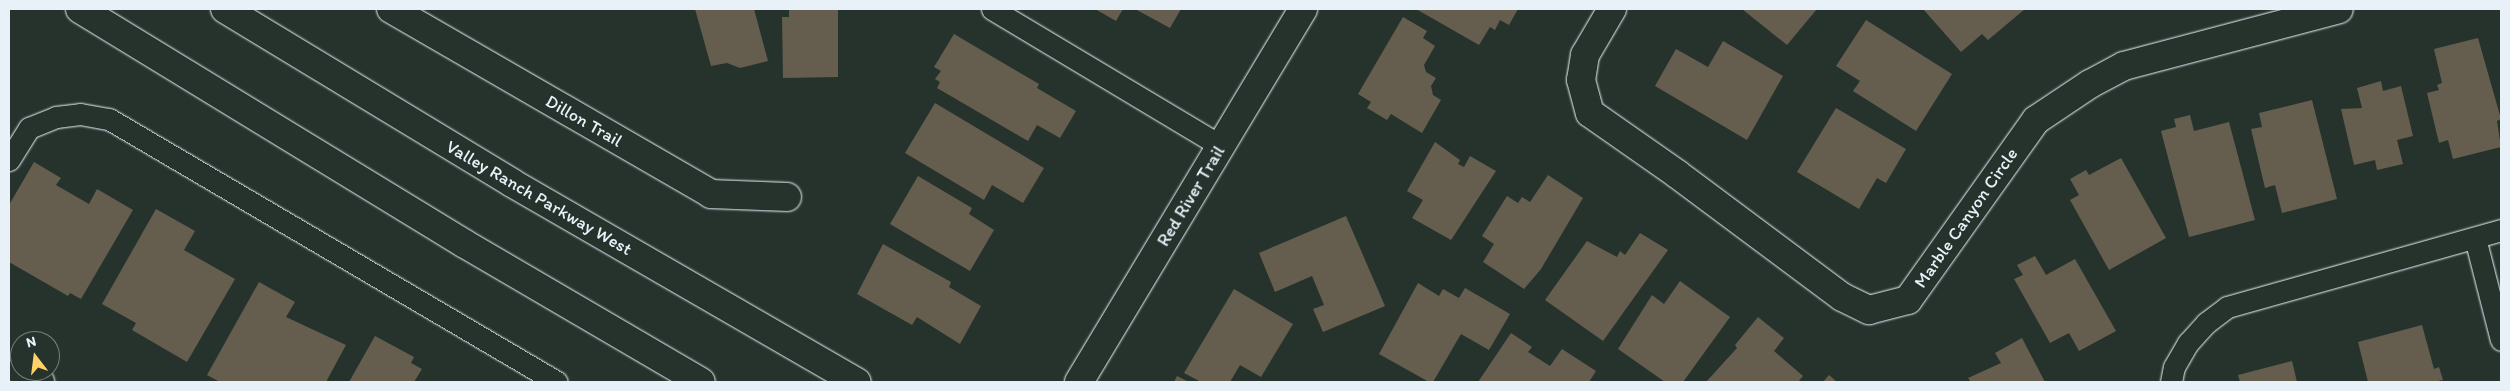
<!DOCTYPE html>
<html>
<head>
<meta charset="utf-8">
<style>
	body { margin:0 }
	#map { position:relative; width:2510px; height:391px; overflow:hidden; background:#26332d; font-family:Itim,sans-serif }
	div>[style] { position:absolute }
	.building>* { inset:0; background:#655e4e }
	.roads { filter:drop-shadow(0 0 1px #e8f1f8) drop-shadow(0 0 1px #e8f1f8) }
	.lane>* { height:21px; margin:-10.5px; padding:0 10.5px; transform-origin:10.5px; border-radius:10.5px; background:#26332d }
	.street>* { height:28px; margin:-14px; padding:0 14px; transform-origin:14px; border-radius:14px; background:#26332d }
	.secondary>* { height:28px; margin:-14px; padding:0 14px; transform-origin:14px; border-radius:14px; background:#26332d }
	span { translate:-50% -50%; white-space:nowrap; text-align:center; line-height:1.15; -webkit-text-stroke:4px #26332d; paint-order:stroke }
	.street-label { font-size:18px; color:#e8f1f8 }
	.frame { position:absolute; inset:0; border:10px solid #e8f1f8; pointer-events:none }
	.north { position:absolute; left:10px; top:331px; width:50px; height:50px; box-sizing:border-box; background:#26332d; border:1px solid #747f7e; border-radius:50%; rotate:345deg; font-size:14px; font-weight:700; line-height:20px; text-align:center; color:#e8f1f8 }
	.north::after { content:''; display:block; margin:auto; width:18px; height:22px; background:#ffd166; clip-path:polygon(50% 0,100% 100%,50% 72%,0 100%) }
</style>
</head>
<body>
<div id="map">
	<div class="building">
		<div style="clip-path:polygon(695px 9px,754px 9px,768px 61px,740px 68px,727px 63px,711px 66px)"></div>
		<div style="clip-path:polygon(789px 9px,838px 9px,838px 77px,783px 78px,782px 17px,789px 17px)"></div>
		<div style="clip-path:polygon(1095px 9px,1123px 9px,1116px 21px)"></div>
		<div style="clip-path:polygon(1135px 9px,1181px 9px,1170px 28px)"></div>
		<div style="clip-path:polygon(1416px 9px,1518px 9px,1509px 25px,1500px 20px,1495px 30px,1490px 27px,1479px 45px)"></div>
		<div style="clip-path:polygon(1742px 9px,1817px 9px,1787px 45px)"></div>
		<div style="clip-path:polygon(1923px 9px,2025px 9px,1988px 40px,1982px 34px,1961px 52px)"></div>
		<div style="clip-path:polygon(1403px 17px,1427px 31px,1423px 38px,1435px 46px,1424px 65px,1426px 72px,1436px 78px,1431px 86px,1433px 95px,1441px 100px,1422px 133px,1391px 114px,1387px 120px,1367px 108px,1371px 102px,1358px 94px)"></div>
		<div style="clip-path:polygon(1866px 20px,1952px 74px,1916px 131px,1853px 91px,1860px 81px,1836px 66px)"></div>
		<div style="clip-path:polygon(954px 34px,1039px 84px,1037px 88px,1076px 111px,1060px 138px,1037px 125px,1028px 141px,937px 88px,940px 82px,935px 79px,941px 71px,934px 67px)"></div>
		<div style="clip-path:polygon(2478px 38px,2501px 119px,2497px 121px,2501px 147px,2453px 159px,2448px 140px,2439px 143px,2427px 93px,2439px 90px,2437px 85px,2442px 83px,2434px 49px)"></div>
		<div style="clip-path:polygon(1723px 41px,1783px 76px,1747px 140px,1655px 86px,1676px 49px,1708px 67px)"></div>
		<div style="clip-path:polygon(2381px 81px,2383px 91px,2401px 86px,2413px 136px,2397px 140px,2403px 164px,2377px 170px,2375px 160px,2354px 165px,2341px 109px,2362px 108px,2357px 88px)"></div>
		<div style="clip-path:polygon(2312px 100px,2337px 199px,2282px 213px,2275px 185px,2265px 188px,2251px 129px,2262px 127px,2259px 113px)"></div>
		<div style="clip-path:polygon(935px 103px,1044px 168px,1023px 203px,992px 185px,984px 200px,905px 153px)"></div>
		<div style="clip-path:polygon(1836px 108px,1906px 149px,1886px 183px,1877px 178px,1859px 209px,1797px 172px)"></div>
		<div style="clip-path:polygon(2190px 115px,2194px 131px,2229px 122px,2255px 220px,2189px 237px,2161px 131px,2176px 127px,2174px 119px)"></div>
		<div style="clip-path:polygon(1435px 142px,1460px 160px,1458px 164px,1464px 167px,1470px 156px,1496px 171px,1451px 240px,1412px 218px,1423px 200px,1407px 191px)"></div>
		<div style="clip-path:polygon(2121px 158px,2166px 238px,2109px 270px,2070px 200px,2079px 195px,2070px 179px,2086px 170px,2089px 175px)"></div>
		<div style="clip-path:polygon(34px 162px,61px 178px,56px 185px,89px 204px,97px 189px,133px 210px,81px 299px,70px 293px,68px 296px,9px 262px,9px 205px)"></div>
		<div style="clip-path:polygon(1548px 175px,1583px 198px,1541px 269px,1524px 289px,1483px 262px,1494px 244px,1482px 236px,1507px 196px,1518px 203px,1522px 197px,1530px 202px)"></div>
		<div style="clip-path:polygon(918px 176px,972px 208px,969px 214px,994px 230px,970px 271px,890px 224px)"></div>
		<div style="clip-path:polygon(156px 209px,195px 231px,184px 250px,235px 279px,187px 362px,132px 330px,136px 323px,102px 304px)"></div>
		<div style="clip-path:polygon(1346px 216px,1385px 306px,1323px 332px,1313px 309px,1324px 305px,1312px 276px,1275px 292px,1259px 253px)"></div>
		<div style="clip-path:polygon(1640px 233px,1668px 250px,1603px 341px,1545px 300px,1587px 241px,1617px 257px,1620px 251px,1625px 255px)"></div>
		<div style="clip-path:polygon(883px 244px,951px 282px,949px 287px,981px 306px,960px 344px,917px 317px,912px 325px,857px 294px)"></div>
		<div style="clip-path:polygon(2035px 256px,2046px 275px,2075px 259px,2116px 331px,2079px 351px,2069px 333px,2050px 343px,2014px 279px,2023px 275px,2017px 265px)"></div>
		<div style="clip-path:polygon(1680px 281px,1730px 317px,1683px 382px,1665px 382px,1618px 349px,1652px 295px,1664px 304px)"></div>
		<div style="clip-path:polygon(259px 282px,295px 302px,286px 317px,346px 345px,326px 382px,220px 382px,207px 375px)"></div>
		<div style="clip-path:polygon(1418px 283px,1439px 296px,1443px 289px,1459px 298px,1465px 288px,1510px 314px,1489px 350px,1461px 334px,1433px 382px,1429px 382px,1379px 354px)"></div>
		<div style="clip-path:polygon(1234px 289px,1293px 324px,1261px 377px,1240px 365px,1230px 382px,1201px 382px,1184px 373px)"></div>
		<div style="clip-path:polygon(1758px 317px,1784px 338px,1774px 351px,1803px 376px,1798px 382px,1706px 382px,1737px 348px,1735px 345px)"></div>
		<div style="clip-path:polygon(2422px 325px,2434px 369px,2439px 367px,2443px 380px,2432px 382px,2368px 382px,2358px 342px)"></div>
		<div style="clip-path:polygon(1511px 333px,1532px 347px,1528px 352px,1550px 366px,1562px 349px,1596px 371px,1589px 382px,1478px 382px)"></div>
		<div style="clip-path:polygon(375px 336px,414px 357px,411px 363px,422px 369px,414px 382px,349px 382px)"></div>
		<div style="clip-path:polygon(2022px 338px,2045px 382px,1971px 382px,1968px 378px,2001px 363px,1995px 353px)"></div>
		<div style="clip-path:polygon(2292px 361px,2297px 382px,2240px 382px,2238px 375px)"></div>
		<div style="clip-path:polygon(1829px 375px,1837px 382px,1823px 382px)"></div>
		<div style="clip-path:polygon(1177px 376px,1189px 382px,1174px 382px)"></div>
	</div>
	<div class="roads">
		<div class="lane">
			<div style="left:992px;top:9px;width:267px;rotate:30.9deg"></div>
			<div style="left:9px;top:160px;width:38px;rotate:-58deg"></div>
			<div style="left:29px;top:128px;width:29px;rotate:-22deg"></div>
			<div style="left:56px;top:117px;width:24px;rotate:-7deg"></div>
			<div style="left:80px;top:114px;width:29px;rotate:10deg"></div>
			<div style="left:109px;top:119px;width:519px;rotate:30.42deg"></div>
			<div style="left:2475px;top:238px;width:105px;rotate:75.7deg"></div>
			<div style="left:2171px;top:382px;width:15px;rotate:-79deg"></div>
			<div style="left:2174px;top:367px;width:28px;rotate:-60deg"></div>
			<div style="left:2188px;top:343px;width:27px;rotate:-48deg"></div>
			<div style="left:2206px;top:323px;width:26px;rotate:-37deg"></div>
			<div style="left:2227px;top:307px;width:285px;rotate:-15.7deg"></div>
		</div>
		<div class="street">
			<div style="left:391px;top:9px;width:370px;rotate:30deg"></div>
			<div style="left:711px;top:194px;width:76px;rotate:2.3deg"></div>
			<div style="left:1612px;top:9px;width:53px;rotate:120.4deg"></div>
			<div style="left:1585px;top:55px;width:25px;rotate:99deg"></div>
			<div style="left:1581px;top:80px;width:34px;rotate:75deg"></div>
			<div style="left:1590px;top:113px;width:106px;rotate:35deg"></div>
			<div style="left:1677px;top:174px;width:206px;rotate:36.7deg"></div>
			<div style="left:1842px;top:297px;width:30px;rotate:26deg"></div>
			<div style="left:1869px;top:310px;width:40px;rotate:-14.4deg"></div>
			<div style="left:1908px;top:300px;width:221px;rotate:-54.6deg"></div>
			<div style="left:2036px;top:120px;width:65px;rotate:-33.7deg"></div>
			<div style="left:2090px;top:84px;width:38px;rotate:-28deg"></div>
			<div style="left:2124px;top:66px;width:222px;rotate:-14.8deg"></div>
			<div style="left:20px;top:371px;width:23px;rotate:29deg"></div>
		</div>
		<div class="secondary">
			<div style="left:80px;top:9px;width:451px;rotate:31.4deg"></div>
			<div style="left:465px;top:244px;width:273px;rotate:30.3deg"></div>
			<div style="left:225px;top:9px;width:336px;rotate:31.2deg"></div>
			<div style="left:512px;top:183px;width:398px;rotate:30deg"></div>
			<div style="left:1079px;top:382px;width:435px;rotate:-59deg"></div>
		</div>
	</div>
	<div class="street-label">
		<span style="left:584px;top:121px;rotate:30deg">Dillon Trail</span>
		<span style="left:1191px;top:196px;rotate:-59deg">Red River Trail</span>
		<span style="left:539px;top:198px;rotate:30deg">Valley Ranch Parkway West</span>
		<span style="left:1966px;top:218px;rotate:-55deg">Marble Canyon Circle</span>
	</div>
	<div class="frame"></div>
	<div class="north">N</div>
</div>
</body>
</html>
